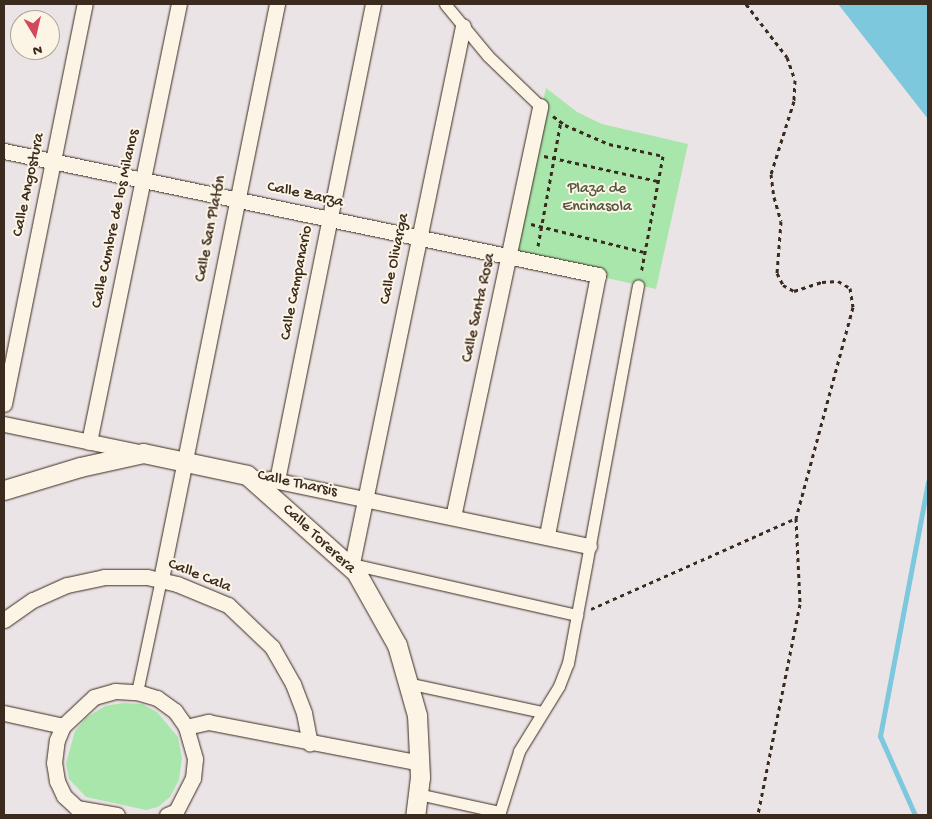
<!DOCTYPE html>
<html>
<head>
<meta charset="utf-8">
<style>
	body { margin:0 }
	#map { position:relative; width:932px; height:819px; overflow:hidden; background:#ebe4e7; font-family:"Gochi Hand",sans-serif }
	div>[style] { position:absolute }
	.green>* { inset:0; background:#a8e6ac }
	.water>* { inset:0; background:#7ec8de }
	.stream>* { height:5px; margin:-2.5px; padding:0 2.5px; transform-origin:2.5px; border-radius:2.5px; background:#7ec8de }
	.path>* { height:3px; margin-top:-1.5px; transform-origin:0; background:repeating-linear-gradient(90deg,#3b2a1e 0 4px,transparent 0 8px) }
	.roads { filter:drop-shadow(0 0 1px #3b2a1e) drop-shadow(0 0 1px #3b2a1e) }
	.pedestrian>* { height:11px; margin:-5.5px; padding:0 5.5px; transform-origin:5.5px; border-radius:5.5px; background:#fcf5e5 }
	.minor>* { height:15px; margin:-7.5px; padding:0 7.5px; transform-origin:7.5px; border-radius:7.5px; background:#fcf5e5 }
	.tertiary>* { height:19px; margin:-9.5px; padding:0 9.5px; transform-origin:9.5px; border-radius:9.5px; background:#fcf5e5 }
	span { translate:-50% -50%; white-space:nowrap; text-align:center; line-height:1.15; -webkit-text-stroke:4px #fcf5e5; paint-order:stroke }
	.street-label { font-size:16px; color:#3b2a1e }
	.park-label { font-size:16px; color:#565942 }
	.frame { position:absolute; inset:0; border:5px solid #3b2a1e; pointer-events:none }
	.north { position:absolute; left:10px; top:10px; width:50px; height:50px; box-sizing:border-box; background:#fcf5e5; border:1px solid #afa495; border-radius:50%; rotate:171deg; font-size:14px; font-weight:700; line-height:20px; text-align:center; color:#3b2a1e }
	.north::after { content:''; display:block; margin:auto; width:18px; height:22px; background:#d1495b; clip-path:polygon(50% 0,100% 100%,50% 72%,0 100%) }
</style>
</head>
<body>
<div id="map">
	<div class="green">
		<div style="clip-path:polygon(546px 88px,577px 112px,602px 124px,688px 144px,656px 289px,508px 256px)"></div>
		<div style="clip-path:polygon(123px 703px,142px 704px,157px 712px,178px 737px,182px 758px,179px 780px,170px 797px,158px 807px,146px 810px,86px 797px,69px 779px,66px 763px,75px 731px,86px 718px,105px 706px)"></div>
	</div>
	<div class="water">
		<div style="clip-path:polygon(838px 4px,928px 4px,928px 119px)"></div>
	</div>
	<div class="stream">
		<div style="left:915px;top:815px;width:86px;rotate:-113.9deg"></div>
		<div style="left:880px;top:736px;width:259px;rotate:-79.3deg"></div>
	</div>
	<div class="path">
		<div style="left:746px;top:4px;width:67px;rotate:52.3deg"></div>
		<div style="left:787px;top:57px;width:24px;rotate:71deg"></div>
		<div style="left:795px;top:80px;width:21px;rotate:93deg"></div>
		<div style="left:794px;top:101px;width:77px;rotate:107.5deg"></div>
		<div style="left:771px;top:174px;width:23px;rotate:83deg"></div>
		<div style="left:774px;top:197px;width:25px;rotate:74deg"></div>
		<div style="left:781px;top:221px;width:52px;rotate:94.4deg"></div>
		<div style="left:777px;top:273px;width:13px;rotate:63deg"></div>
		<div style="left:783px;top:285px;width:13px;rotate:29deg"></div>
		<div style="left:794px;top:291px;width:29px;rotate:-18deg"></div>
		<div style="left:822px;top:282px;width:16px;rotate:-4deg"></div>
		<div style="left:838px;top:281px;width:14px;rotate:30deg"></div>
		<div style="left:850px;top:288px;width:19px;rotate:81deg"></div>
		<div style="left:853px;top:307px;width:219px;rotate:105.1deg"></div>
		<div style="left:796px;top:518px;width:86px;rotate:87.3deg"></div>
		<div style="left:800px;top:604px;width:215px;rotate:101.3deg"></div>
		<div style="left:553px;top:116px;width:15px;rotate:37deg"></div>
		<div style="left:565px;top:125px;width:48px;rotate:23.4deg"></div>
		<div style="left:609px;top:144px;width:55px;rotate:12.5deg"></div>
		<div style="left:663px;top:156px;width:119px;rotate:100.6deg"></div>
		<div style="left:544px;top:156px;width:117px;rotate:12.4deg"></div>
		<div style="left:531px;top:224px;width:116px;rotate:13.9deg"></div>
		<div style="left:538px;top:246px;width:127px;rotate:-79.6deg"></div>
		<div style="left:591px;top:609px;width:224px;rotate:-23.9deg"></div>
	</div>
	<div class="roads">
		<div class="pedestrian">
			<div style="left:445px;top:4px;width:67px;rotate:50.4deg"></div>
			<div style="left:488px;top:56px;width:72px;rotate:43.9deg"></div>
			<div style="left:352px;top:564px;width:231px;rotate:12.8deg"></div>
			<div style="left:407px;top:683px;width:138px;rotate:12.1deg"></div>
			<div style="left:137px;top:692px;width:116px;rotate:-78deg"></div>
			<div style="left:418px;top:794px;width:84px;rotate:12.4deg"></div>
			<div style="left:499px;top:815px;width:67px;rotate:-72.6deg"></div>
			<div style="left:519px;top:751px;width:76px;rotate:-58.4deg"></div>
			<div style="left:559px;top:686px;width:25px;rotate:-69deg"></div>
			<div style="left:568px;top:663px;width:384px;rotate:-79.5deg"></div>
		</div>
		<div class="minor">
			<div style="left:4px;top:151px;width:607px;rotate:11.79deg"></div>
			<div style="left:598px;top:275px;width:266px;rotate:101.1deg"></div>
			<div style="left:4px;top:404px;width:408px;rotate:-78.6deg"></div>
			<div style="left:4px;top:424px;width:138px;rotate:11.7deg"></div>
			<div style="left:89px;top:442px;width:447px;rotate:-78.4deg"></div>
			<div style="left:268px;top:479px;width:328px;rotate:11.8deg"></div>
			<div style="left:277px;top:480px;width:486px;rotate:-78.6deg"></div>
			<div style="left:453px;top:517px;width:420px;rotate:-78deg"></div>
			<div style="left:351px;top:568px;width:553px;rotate:-78.32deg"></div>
			<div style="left:161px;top:579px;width:587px;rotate:-78.59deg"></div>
			<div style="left:4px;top:620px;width:35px;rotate:-35deg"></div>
			<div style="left:33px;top:600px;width:37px;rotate:-24deg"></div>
			<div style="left:67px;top:585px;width:38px;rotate:-12deg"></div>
			<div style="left:104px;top:577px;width:43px"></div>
			<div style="left:147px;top:577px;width:31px;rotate:13deg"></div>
			<div style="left:177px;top:584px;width:55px;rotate:22.4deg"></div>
			<div style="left:228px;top:605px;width:61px;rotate:43.7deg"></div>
			<div style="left:272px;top:647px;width:43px;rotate:60.4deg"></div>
			<div style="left:293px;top:684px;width:31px;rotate:69deg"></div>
			<div style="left:304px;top:713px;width:31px;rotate:79deg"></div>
			<div style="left:4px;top:713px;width:60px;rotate:12.4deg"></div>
			<div style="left:186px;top:727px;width:23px;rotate:-13deg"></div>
			<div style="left:208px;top:722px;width:216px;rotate:10.9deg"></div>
			<div style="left:117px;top:815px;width:41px;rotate:-170.1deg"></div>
			<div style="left:77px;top:808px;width:18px;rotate:-137deg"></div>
			<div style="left:64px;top:796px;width:17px;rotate:-115deg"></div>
			<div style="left:57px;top:781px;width:18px;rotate:-99deg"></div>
			<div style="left:54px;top:763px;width:23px;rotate:-83deg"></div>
			<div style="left:57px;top:740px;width:15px;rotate:-67deg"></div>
			<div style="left:63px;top:726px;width:42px;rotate:-43.1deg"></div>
			<div style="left:94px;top:697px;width:22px;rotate:-16deg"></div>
			<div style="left:115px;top:691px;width:22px;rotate:3deg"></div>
			<div style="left:137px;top:692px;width:21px;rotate:17deg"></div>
			<div style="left:157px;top:698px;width:22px;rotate:36deg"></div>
			<div style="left:175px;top:711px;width:19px;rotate:55deg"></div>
			<div style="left:186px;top:727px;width:33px;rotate:74deg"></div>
			<div style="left:195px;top:759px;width:19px;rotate:96deg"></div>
			<div style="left:193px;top:778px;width:37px;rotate:117deg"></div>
			<div style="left:176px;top:811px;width:10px;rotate:156deg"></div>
		</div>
		<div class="tertiary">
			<div style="left:4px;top:490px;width:79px;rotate:-16.8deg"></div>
			<div style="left:80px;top:467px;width:65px;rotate:-12.5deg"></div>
			<div style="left:143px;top:453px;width:106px;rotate:11.9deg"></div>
			<div style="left:247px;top:475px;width:146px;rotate:41.7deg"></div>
			<div style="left:356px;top:572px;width:84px;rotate:60.7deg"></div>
			<div style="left:397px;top:645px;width:73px;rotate:74.1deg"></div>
			<div style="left:417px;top:715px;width:62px;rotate:87.2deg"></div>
			<div style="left:420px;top:777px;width:38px;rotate:97deg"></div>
		</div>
	</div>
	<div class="street-label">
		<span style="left:30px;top:185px;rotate:-78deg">Calle Angostura</span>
		<span style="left:305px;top:196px;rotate:12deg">Calle Zarza</span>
		<span style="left:117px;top:219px;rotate:-78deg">Calle Cumbre de los Milanos</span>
		<span style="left:212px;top:229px;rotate:-79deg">Calle San Platón</span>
		<span style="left:396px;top:259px;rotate:-78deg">Calle Olivarga</span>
		<span style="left:298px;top:283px;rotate:-79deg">Calle Campanario</span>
		<span style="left:480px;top:308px;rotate:-78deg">Calle Santa Rosa</span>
		<span style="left:297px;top:485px;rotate:12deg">Calle Tharsis</span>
		<span style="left:318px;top:540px;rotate:43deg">Calle Torerera</span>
		<span style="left:199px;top:577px;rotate:22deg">Calle Cala</span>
	</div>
	<div class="park-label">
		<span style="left:597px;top:199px">Plaza de<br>Encinasola</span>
	</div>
	<div class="frame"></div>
	<div class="north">N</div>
</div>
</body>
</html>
